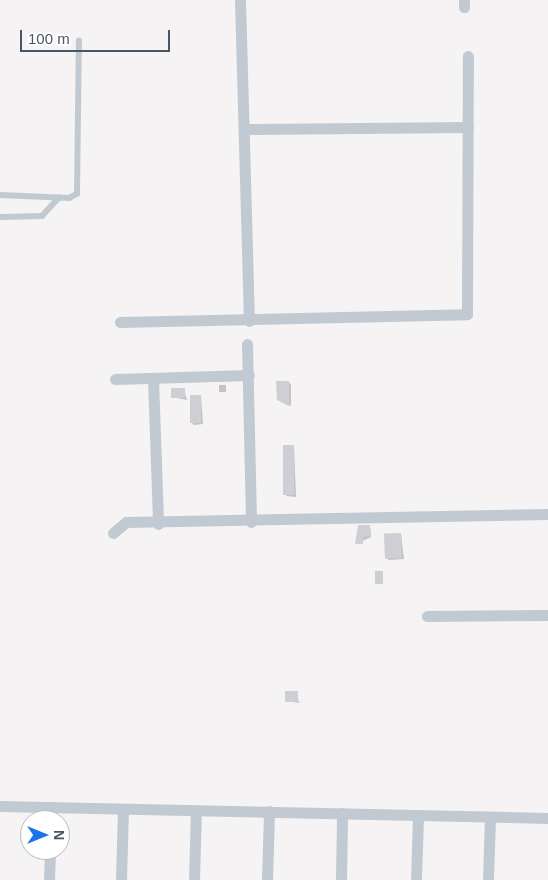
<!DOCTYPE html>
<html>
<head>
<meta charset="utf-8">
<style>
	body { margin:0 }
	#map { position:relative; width:548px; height:880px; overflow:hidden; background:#f5f3f3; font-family:Helvetica,sans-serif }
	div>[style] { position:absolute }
	.shadow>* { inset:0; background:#0003; transform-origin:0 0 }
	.building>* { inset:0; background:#cdcfd5; transform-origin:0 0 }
	.lane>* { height:5.5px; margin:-2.75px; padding:0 2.75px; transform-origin:2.75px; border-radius:2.75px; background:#c1cad2 }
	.street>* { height:11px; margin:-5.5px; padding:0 5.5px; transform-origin:5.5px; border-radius:5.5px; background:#c1cad2 }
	span { translate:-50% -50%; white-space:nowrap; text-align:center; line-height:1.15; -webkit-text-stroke:4px #fff; paint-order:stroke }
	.north { position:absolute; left:20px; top:810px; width:50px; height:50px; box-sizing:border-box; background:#fff; border:1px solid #b7bbc0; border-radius:50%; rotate:90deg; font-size:14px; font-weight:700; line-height:20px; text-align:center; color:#4a5661 }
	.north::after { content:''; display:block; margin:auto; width:18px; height:22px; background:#1a73e8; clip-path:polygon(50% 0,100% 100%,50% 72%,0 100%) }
	.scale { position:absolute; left:20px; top:30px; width:150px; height:22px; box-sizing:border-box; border:2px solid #4a5661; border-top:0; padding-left:6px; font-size:15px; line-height:18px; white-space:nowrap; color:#4a5661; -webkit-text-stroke:4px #fff; paint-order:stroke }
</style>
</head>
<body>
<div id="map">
	<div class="shadow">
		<div style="clip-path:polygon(288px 382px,291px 384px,291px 406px,278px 400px)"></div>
		<div style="left:219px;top:385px;width:7px;height:7px"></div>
		<div style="clip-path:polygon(184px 389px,187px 400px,173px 397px)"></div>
		<div style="clip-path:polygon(201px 396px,203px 424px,194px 425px,192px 423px)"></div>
		<div style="clip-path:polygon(294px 446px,296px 497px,287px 496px,285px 494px)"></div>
		<div style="clip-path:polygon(370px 526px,371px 537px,356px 544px)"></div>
		<div style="clip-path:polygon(401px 534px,404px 559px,389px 560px,386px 558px)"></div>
		<div style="clip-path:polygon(297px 693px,299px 703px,286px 701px)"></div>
	</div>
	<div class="building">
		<div style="clip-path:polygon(276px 381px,289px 381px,289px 406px,277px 400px)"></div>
		<div style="left:171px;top:388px;width:14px;height:10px"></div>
		<div style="left:190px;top:395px;width:11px;height:28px"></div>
		<div style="left:283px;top:445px;width:11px;height:50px"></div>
		<div style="clip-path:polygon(358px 525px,370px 525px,371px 536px,363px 537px,363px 544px,355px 544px)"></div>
		<div style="left:401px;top:533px;width:25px;height:17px;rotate:88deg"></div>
		<div style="left:375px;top:571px;width:8px;height:13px"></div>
		<div style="left:285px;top:691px;width:13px;height:11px"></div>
	</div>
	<div class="lane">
		<div style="left:0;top:195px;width:69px;rotate:2.5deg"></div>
		<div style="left:69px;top:198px;width:9px;rotate:-27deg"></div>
		<div style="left:77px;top:194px;width:153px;rotate:-89.3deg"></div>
		<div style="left:0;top:217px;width:42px;rotate:-1.4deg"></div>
		<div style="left:42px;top:216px;width:25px;rotate:-47deg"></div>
	</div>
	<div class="street">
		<div style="left:240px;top:0;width:321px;rotate:88.4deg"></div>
		<div style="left:464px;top:7px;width:7px;rotate:-90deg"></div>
		<div style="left:244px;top:129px;width:224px;rotate:-0.5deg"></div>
		<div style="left:120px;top:322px;width:347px;rotate:-1.3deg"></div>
		<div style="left:467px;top:314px;width:258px;rotate:-89.8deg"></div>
		<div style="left:247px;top:344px;width:178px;rotate:88.7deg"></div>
		<div style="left:153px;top:378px;width:146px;rotate:88deg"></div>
		<div style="left:115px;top:379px;width:134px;rotate:-1.7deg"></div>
		<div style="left:113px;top:533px;width:17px;rotate:-40deg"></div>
		<div style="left:126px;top:522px;width:422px;rotate:-1.1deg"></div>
		<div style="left:427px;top:616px;width:121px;rotate:-0.5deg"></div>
		<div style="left:0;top:806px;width:548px;rotate:1.25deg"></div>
		<div style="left:50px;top:820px;width:13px;rotate:-86deg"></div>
		<div style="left:49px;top:880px;width:30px;rotate:-88deg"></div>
		<div style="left:121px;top:880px;width:71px;rotate:-88.4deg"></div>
		<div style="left:194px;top:880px;width:70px;rotate:-88.4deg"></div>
		<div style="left:267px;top:880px;width:69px;rotate:-88.3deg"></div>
		<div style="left:341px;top:880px;width:67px;rotate:-89.1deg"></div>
		<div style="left:416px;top:880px;width:64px;rotate:-88.2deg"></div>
		<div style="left:488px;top:880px;width:62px;rotate:-88.2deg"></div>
	</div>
	<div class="north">N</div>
	<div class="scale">100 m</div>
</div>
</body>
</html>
